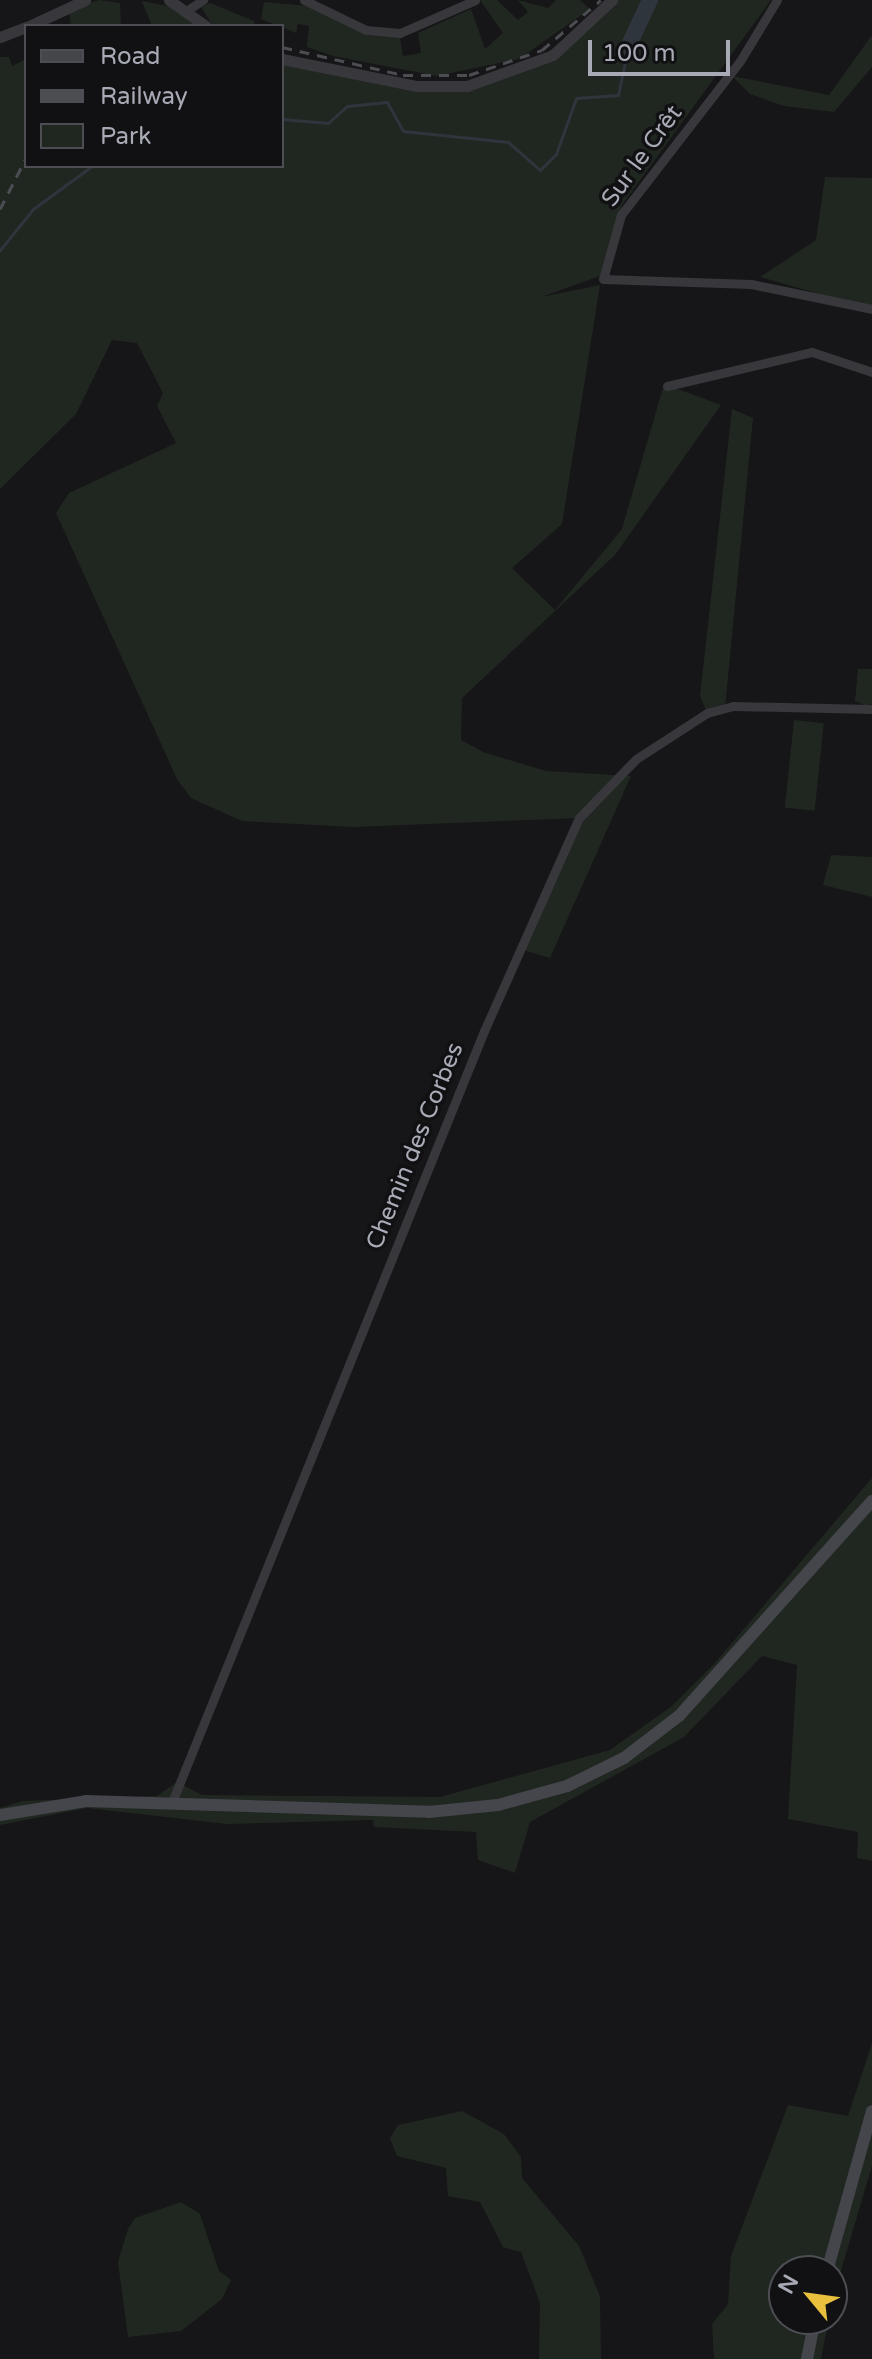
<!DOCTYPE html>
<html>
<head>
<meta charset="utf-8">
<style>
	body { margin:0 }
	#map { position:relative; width:872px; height:2359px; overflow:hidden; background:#161517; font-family:"Varela Round",sans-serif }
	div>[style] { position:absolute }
	.green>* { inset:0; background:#202721; transform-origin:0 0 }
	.stream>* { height:3px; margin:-1.5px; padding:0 1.5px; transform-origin:1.5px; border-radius:1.5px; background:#2e353c }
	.river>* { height:16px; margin:-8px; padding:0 8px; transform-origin:8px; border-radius:8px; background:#2e353c }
	.minor>* { height:9px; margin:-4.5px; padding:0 4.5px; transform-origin:4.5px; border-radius:4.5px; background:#37373c }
	.tertiary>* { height:11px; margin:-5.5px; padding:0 5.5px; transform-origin:5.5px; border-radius:5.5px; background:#37373c }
	.secondary>* { height:12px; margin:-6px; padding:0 6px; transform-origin:6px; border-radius:6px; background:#45464c }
	.rail>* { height:3px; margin-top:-1.5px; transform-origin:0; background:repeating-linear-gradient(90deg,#4c4d53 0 10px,transparent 0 18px) }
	span { translate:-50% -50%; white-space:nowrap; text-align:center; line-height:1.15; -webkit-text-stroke:7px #111012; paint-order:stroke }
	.street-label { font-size:24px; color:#a8abb6 }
	.legend { position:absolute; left:24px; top:24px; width:260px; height:144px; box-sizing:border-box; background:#111012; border:2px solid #4d4e54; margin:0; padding:10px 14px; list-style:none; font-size:24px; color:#a8abb6 }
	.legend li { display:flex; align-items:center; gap:16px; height:40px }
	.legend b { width:40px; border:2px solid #4d4e54 }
	.north { position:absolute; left:768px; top:2255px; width:80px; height:80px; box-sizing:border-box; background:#111012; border:2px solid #4d4e54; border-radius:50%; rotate:299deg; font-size:22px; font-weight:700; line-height:32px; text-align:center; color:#a8abb6 }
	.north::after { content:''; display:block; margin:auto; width:28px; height:36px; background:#e8c03d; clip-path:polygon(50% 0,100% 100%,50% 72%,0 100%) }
	.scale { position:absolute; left:588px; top:40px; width:142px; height:36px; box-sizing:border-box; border:4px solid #a8abb6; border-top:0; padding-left:10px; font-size:24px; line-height:28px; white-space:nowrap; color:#a8abb6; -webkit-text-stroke:6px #111012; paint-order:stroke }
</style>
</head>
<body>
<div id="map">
	<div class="green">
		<div style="clip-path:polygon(99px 0,120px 3px,121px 26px,71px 26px,69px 10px)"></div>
		<div style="clip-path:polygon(480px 0,497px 0,518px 20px,528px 12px,518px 0,548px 8px,556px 0,580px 0,590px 9px,519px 59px,437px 76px,333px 56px,307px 47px,309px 26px,298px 24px,296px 33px,261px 19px,264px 2px,309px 6px,370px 36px,400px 37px,403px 56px,421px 53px,418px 33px,471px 9px,485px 49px,503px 33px)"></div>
		<div style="clip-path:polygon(614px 0,771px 0,622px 205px,600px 276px,541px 297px,600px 285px,562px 524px,512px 568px,555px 610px,622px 529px,664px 384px,721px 405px,615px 555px,462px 698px,461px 740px,483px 752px,546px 771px,631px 776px,550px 958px,520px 949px,579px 818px,353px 827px,242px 821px,191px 798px,177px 779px,56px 513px,69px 493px,176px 443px,157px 406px,163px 393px,137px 343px,112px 340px,76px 414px,0 489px,0 57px,9px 57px,12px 66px,26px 59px,26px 166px,282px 166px,282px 64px,417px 87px,467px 86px,526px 69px)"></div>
		<div style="clip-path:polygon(142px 1px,173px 7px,198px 26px,152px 26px)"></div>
		<div style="clip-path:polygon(210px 3px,254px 21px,255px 26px,213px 26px,201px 7px)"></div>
		<div style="clip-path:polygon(872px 35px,872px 67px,834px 112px,784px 106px,750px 94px,732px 76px,829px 95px)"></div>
		<div style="clip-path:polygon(825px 177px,872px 178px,872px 309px,760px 277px,816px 240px)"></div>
		<div style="clip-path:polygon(732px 409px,753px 418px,725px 708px,707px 713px,700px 696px)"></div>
		<div style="clip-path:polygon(858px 669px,872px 669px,872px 704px,866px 706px,855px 701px)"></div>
		<div style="left:794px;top:720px;width:30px;height:88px;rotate:6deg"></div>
		<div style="clip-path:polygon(831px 855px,872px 857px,872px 897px,823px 885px)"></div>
		<div style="clip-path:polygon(872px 1478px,872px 1861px,857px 1858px,858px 1832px,788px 1819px,797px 1665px,762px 1656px,684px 1737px,530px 1822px,515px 1873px,478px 1860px,476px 1832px,374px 1827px,373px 1820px,227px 1824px,87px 1808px,0 1825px,0 1808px,22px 1801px,157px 1796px,177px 1782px,202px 1795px,440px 1797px,610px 1750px,672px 1706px,714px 1664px)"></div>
		<div style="clip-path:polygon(872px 2043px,872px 2166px,832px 2301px,832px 2271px,784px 2271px,784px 2319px,829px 2319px,821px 2359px,714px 2359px,712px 2324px,728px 2304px,731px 2256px,788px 2105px,848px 2116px)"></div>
		<div style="clip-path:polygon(462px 2111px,504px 2134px,521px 2157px,522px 2178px,579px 2246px,600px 2296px,601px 2359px,539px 2359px,540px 2303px,521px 2252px,503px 2247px,480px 2202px,448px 2196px,446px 2168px,397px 2156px,390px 2138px,398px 2125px)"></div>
		<div style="clip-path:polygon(181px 2202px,200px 2214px,219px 2271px,231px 2280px,222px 2299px,181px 2331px,128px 2337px,118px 2262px,128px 2229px,135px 2218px)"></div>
	</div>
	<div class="stream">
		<div style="left:282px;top:119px;width:46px;rotate:5deg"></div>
		<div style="left:328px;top:123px;width:25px;rotate:-42deg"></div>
		<div style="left:347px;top:106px;width:40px;rotate:-5.7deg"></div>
		<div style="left:387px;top:102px;width:33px;rotate:61deg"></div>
		<div style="left:403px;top:131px;width:106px;rotate:6deg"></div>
		<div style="left:508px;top:142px;width:43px;rotate:41.2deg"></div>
		<div style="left:540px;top:170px;width:23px;rotate:-45deg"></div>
		<div style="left:556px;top:154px;width:59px;rotate:-70.3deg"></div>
		<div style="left:576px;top:98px;width:42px;rotate:-4.1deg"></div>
		<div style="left:618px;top:95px;width:49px;rotate:-78.2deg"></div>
		<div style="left:0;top:250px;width:53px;rotate:-51.2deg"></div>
		<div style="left:33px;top:209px;width:73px;rotate:-36.1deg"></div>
	</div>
	<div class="river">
		<div style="left:628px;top:47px;width:52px;rotate:-64.9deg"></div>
	</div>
	<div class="minor">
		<div style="left:304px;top:0;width:69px;rotate:25.8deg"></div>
		<div style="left:366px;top:30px;width:34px;rotate:5deg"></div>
		<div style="left:400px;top:33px;width:82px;rotate:-23.7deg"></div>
		<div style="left:777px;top:0;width:71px;rotate:121.2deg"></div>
		<div style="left:740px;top:61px;width:195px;rotate:127.7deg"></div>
		<div style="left:621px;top:215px;width:66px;rotate:105.7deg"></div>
		<div style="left:603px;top:279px;width:148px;rotate:1.9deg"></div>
		<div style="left:751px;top:284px;width:124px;rotate:11.7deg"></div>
		<div style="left:189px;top:9px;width:17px;rotate:-33deg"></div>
		<div style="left:667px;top:386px;width:149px;rotate:-13.2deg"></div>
		<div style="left:812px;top:352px;width:63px;rotate:18.4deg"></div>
		<div style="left:172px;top:1802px;width:832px;rotate:-67.97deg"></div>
		<div style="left:484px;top:1031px;width:233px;rotate:-66deg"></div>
		<div style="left:579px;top:818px;width:82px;rotate:-46deg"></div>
		<div style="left:636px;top:759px;width:85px;rotate:-32.9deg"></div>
		<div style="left:707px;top:713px;width:27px;rotate:-15deg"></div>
		<div style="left:733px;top:706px;width:139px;rotate:1.2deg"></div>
	</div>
	<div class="tertiary">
		<div style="left:169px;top:0;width:45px;rotate:35.1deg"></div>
		<div style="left:29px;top:26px;width:62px;rotate:-24.9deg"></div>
		<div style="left:0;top:37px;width:28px;rotate:-21deg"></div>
		<div style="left:282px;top:59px;width:138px;rotate:11.3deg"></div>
		<div style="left:417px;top:86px;width:50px"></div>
		<div style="left:467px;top:86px;width:91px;rotate:-19.8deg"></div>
		<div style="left:553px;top:55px;width:81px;rotate:-43deg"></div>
	</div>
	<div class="secondary">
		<div style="left:0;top:1815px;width:87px;rotate:-9.2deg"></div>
		<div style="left:86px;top:1801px;width:343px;rotate:1.8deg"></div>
		<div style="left:429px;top:1812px;width:69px;rotate:-5.8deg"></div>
		<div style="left:498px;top:1805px;width:72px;rotate:-15.4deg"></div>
		<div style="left:567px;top:1786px;width:64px;rotate:-26.2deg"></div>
		<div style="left:624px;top:1758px;width:69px;rotate:-37.4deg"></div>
		<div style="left:679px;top:1716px;width:289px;rotate:-48.1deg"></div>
		<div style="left:827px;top:2271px;width:166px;rotate:-74.3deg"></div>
		<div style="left:807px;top:2359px;width:41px;rotate:-78.7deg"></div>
	</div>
	<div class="rail">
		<div style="left:282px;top:47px;width:124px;rotate:13deg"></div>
		<div style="left:403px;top:75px;width:66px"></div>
		<div style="left:469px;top:75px;width:77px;rotate:-18.9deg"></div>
		<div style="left:542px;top:50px;width:77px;rotate:-40.3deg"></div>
		<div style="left:0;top:209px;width:57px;rotate:-63deg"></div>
	</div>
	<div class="street-label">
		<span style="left:642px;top:156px;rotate:-54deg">Sur le Crêt</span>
		<span style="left:415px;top:1146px;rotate:-68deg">Chemin des Corbes</span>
	</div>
	<ul class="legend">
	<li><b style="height:10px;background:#45464c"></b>Road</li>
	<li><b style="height:10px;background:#4c4d53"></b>Railway</li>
	<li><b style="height:22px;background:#202721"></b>Park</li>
	</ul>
	<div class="north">N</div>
	<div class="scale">100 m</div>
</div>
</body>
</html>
